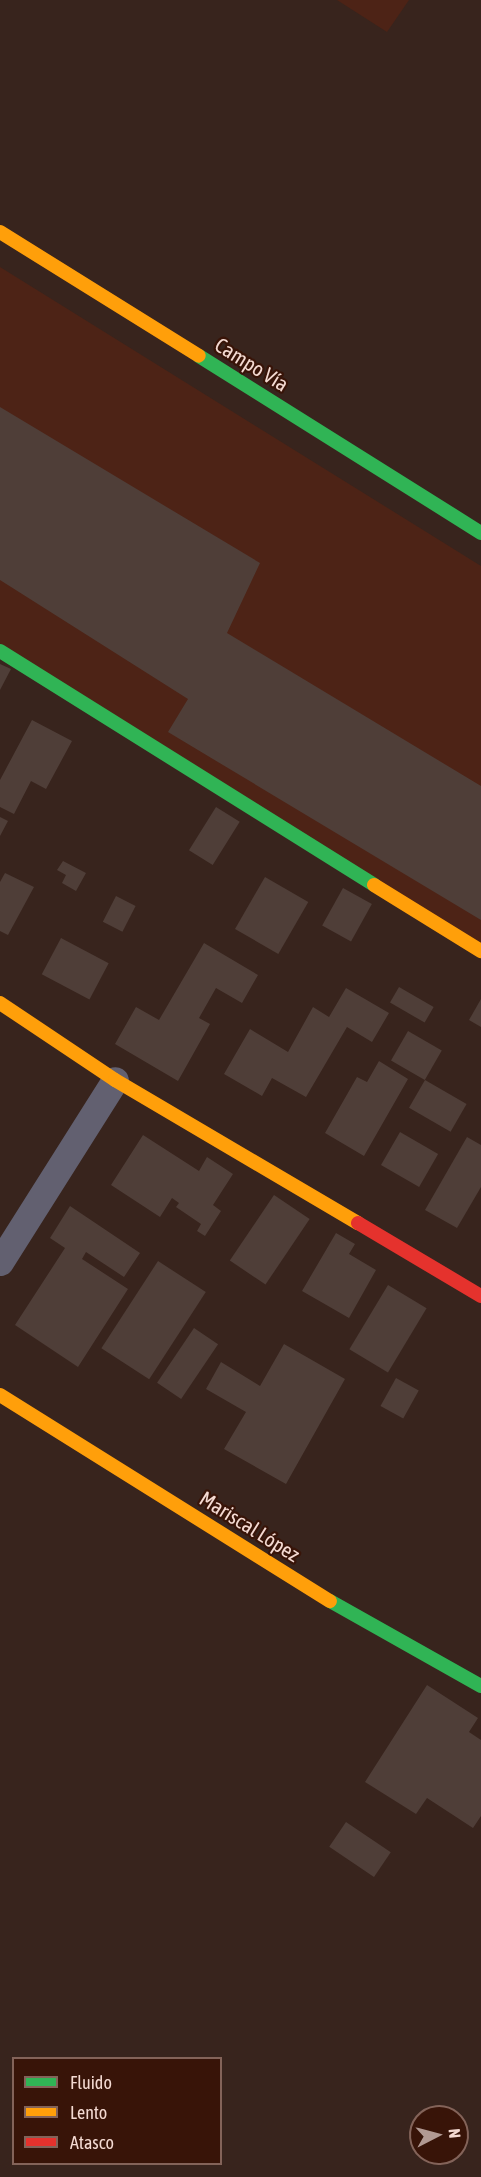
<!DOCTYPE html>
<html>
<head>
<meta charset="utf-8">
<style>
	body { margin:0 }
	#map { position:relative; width:481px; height:2177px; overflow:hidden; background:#38241d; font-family:"Asap Condensed",sans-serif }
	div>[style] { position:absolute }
	.built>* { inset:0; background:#4d2316 }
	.building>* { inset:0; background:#4f3e38; transform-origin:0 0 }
	.street>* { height:27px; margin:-13.5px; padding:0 13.5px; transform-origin:13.5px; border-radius:13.5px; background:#626070 }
	.fast>* { height:14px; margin:-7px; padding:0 7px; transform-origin:7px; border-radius:7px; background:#30b455 }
	.slow>* { height:14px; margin:-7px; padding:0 7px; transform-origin:7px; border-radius:7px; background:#ff9f0a }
	.jam>* { height:14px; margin:-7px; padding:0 7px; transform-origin:7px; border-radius:7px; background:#e5322d }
	span { translate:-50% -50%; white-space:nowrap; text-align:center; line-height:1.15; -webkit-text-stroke:4.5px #381408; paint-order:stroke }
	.street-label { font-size:21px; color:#f4dad2 }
	.legend { position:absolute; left:12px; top:2057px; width:210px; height:108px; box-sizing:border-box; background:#381408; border:2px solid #836359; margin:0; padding:8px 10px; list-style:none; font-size:18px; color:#f4dad2 }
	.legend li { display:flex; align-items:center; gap:12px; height:30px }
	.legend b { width:30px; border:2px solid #836359 }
	.north { position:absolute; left:409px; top:2105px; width:60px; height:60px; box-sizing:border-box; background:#381408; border:2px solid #836359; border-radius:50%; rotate:84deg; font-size:16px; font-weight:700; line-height:24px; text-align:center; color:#f4dad2 }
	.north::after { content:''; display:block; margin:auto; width:21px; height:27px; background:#b29a93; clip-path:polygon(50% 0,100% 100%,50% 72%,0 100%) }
</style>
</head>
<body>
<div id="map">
	<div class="built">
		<div style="clip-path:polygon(337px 0,409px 0,387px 32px)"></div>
		<div style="clip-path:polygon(0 267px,481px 566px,481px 951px,0 650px)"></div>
	</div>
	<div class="building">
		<div style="clip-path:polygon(0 407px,260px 563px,227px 633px,481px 786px,481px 920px,168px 732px,188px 699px,0 580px)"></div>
		<div style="clip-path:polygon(0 664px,11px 669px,0 690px)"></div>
		<div style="clip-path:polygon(32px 720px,72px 741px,46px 789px,31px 781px,14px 814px,0 807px,0 780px)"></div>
		<div style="left:216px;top:807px;width:28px;height:51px;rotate:32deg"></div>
		<div style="clip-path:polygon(0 817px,8px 821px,0 836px)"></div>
		<div style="clip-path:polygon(63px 861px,86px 873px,76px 891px,62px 883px,66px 875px,57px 870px)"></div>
		<div style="clip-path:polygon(5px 873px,34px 887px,8px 935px,0 931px,0 882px)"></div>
		<div style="left:265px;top:877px;width:50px;height:60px;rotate:30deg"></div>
		<div style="left:343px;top:888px;width:33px;height:43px;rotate:29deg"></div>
		<div style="left:116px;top:896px;width:22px;height:29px;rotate:27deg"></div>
		<div style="left:61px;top:938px;width:54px;height:41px;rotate:28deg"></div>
		<div style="clip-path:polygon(204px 943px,258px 975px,242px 1003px,216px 988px,199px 1018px,210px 1024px,178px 1081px,115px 1044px,136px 1007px,159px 1020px)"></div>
		<div style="left:399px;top:987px;width:40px;height:18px;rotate:30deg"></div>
		<div style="clip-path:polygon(346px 988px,389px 1013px,372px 1042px,347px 1027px,306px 1097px,272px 1078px,262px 1096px,224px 1074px,250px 1029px,288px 1052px,313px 1007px,329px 1017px)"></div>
		<div style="clip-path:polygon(481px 999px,481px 1027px,469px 1020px)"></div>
		<div style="left:408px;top:1031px;width:39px;height:34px;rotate:30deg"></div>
		<div style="clip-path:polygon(379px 1061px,408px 1079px,364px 1156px,325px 1133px,357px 1077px,367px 1082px)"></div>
		<div style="left:425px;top:1080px;width:48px;height:32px;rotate:30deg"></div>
		<div style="left:400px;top:1132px;width:44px;height:38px;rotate:30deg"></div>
		<div style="clip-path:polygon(143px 1135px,199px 1171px,207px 1157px,233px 1174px,213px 1205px,221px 1211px,205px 1236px,197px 1231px,201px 1224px,176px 1207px,179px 1203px,172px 1198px,160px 1217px,111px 1185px)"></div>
		<div style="clip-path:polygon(467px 1137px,481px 1145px,481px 1187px,457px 1228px,425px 1210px)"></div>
		<div style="left:274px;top:1195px;width:43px;height:79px;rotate:34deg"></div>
		<div style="clip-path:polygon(70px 1206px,140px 1253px,124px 1277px,86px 1252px,82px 1259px,128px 1289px,78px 1367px,15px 1325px,65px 1248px,50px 1238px)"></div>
		<div style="clip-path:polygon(336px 1233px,355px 1244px,349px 1254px,376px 1270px,349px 1318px,302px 1291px)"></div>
		<div style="left:158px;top:1261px;width:57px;height:104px;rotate:33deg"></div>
		<div style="left:388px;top:1285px;width:45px;height:75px;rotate:31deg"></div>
		<div style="left:194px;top:1328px;width:29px;height:66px;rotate:34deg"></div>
		<div style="clip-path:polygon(284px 1344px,345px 1379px,286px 1484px,224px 1449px,246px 1412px,206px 1389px,221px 1362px,260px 1386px)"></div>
		<div style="left:396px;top:1378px;width:26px;height:32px;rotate:29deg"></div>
		<div style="clip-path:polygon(427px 1685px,478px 1718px,469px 1732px,481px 1740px,481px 1816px,473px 1828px,427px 1798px,416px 1814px,365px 1782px)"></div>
		<div style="left:346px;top:1822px;width:54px;height:30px;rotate:34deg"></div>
	</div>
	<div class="street">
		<div style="left:0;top:1262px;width:215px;rotate:-57.7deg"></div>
	</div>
	<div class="fast">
		<div style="left:199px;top:356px;width:333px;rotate:32.1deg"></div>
		<div style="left:0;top:651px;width:441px;rotate:32deg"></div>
		<div style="left:330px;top:1601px;width:173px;rotate:29.4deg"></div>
	</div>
	<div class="slow">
		<div style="left:0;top:232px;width:234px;rotate:31.9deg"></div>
		<div style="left:374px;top:885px;width:126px;rotate:31.7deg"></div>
		<div style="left:0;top:1003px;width:138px;rotate:33.8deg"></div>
		<div style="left:115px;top:1080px;width:282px;rotate:30.5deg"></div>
		<div style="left:0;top:1395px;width:389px;rotate:32deg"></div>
	</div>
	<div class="jam">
		<div style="left:358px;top:1223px;width:143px;rotate:30.7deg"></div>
	</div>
	<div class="street-label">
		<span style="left:252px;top:364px;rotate:32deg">Campo Vía</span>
		<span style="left:250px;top:1526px;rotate:32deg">Mariscal López</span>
	</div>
	<ul class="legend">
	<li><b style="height:8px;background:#30b455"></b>Fluido</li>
	<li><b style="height:8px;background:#ff9f0a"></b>Lento</li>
	<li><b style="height:8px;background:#e5322d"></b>Atasco</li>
	</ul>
	<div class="north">N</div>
</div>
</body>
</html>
